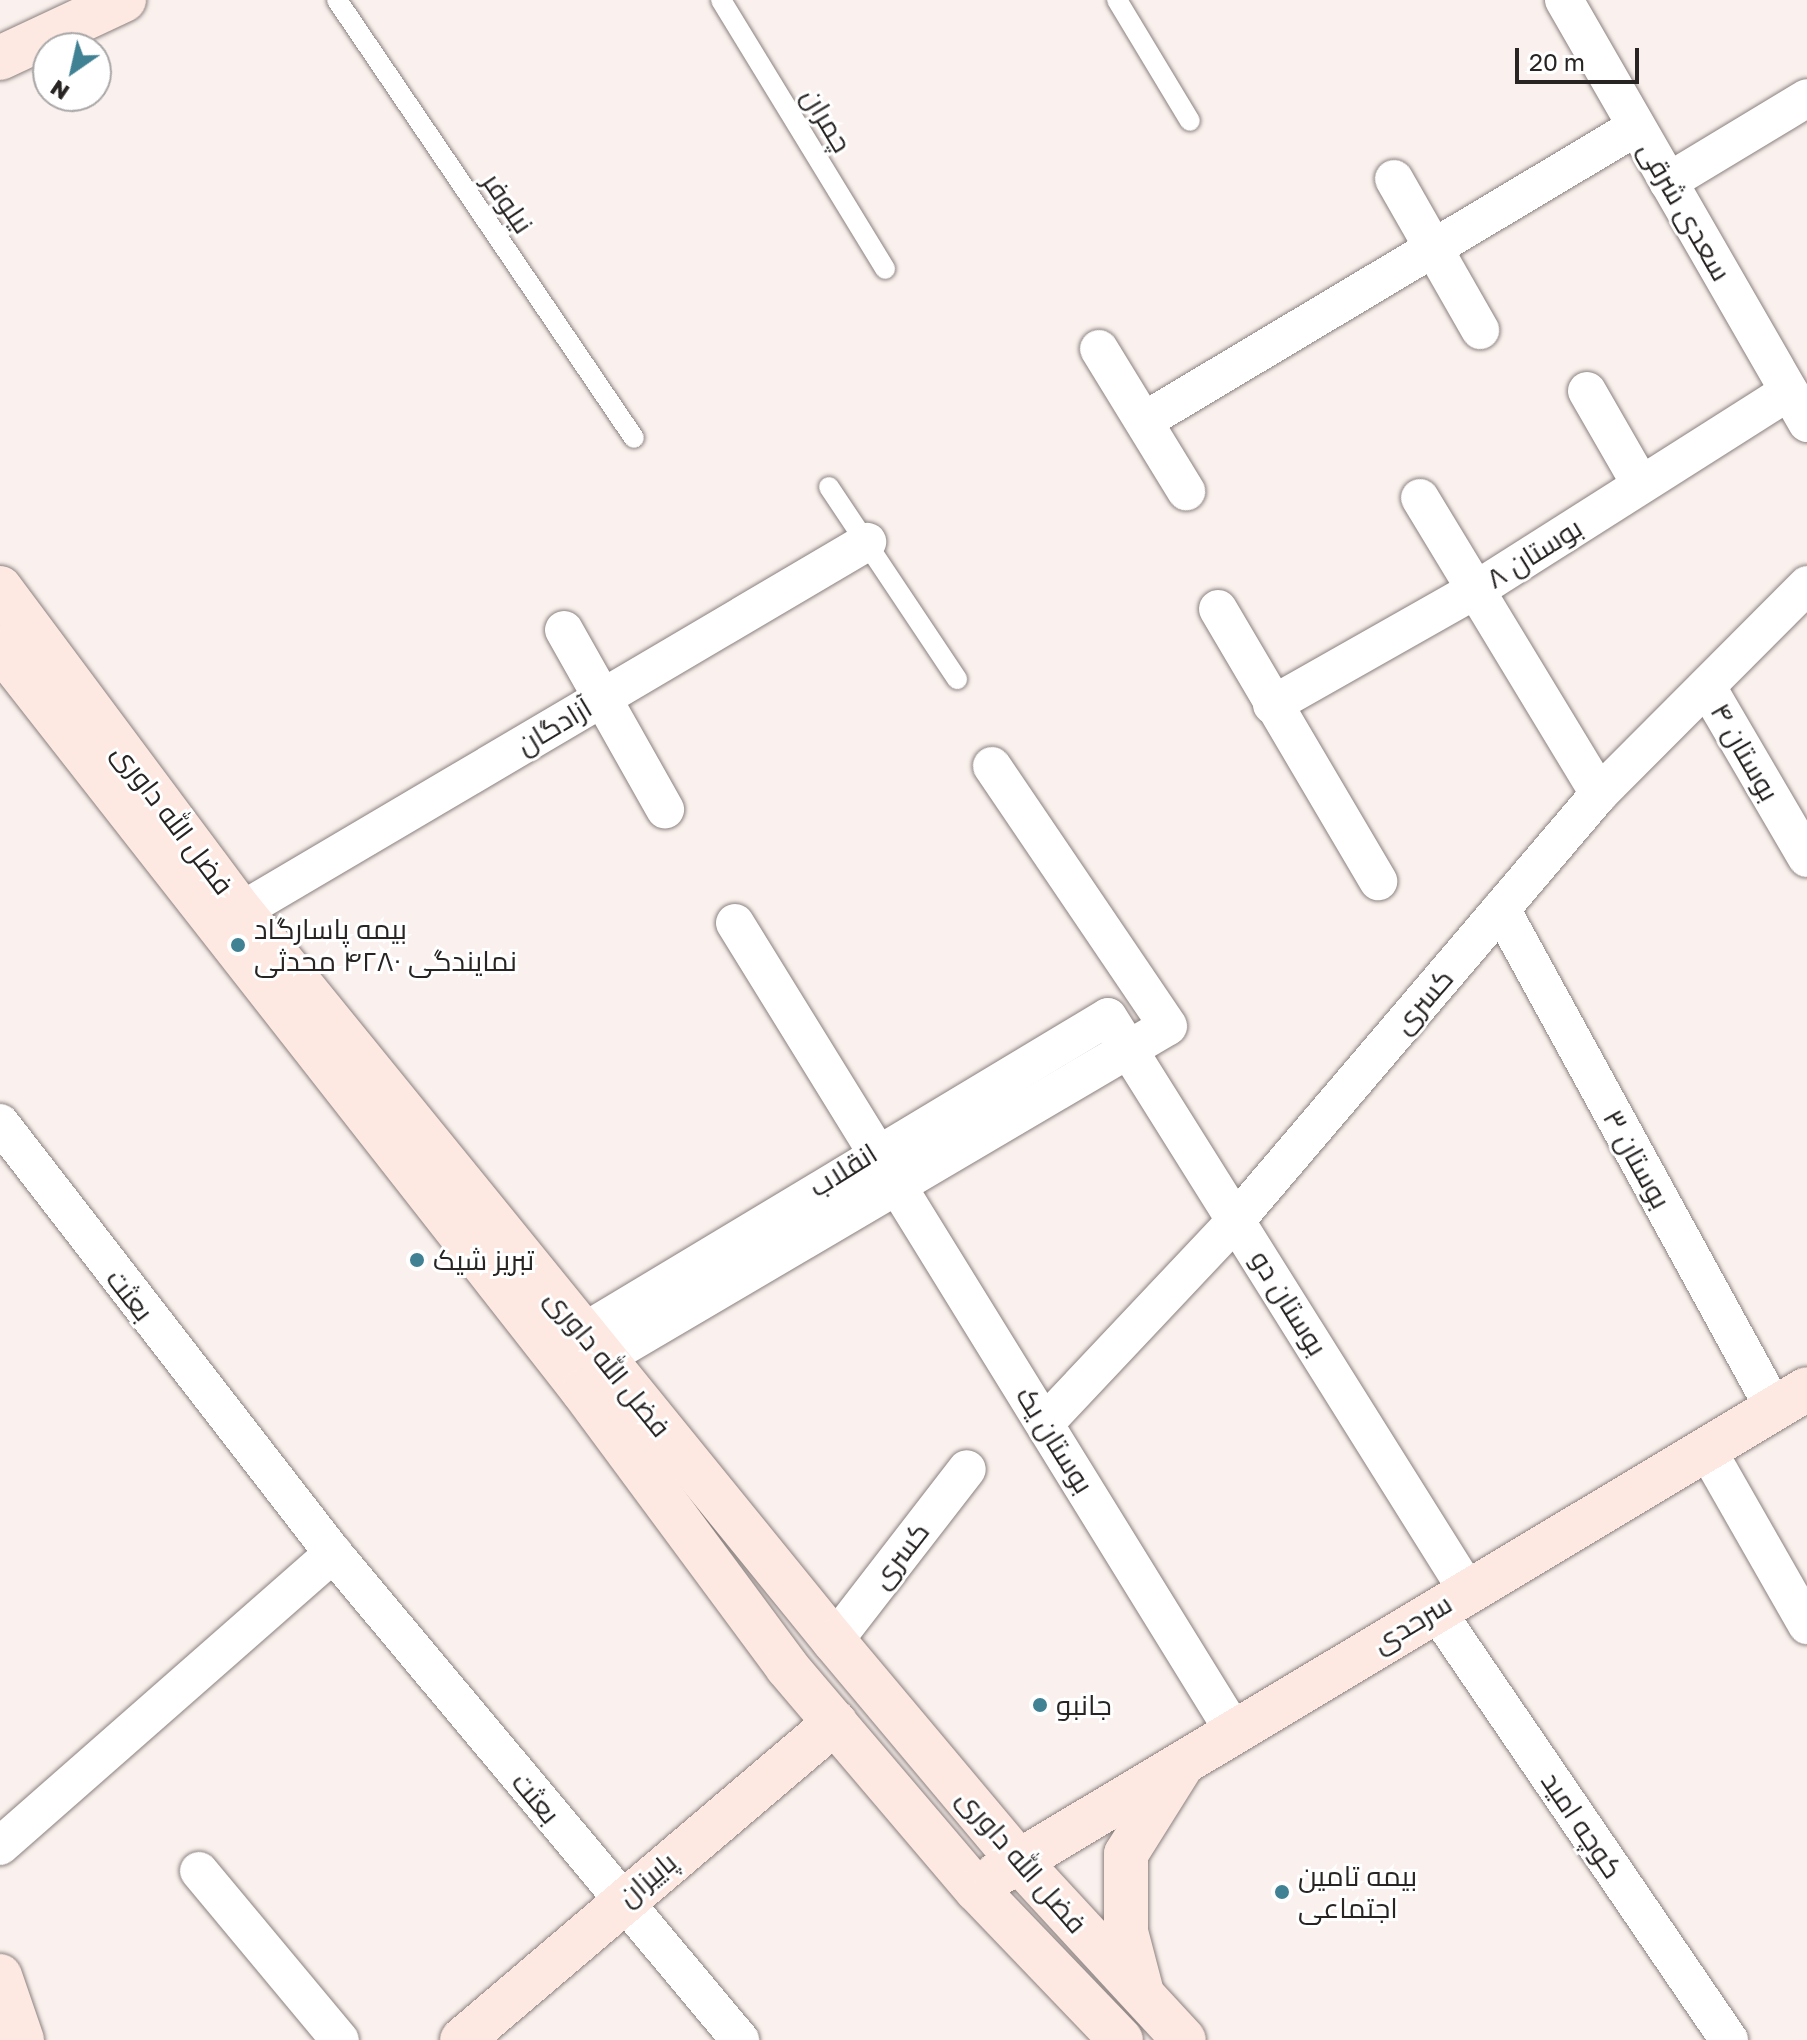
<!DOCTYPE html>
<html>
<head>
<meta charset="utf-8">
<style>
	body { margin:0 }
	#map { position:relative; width:1807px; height:2040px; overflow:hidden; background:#faf1ee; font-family:"Golos Text",Cairo,sans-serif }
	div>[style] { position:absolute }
	.roads { filter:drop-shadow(0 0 2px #8a817f) drop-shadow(0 0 2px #8a817f) }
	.lane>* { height:20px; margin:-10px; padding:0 10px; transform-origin:10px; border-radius:10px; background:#fff }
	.street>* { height:38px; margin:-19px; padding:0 19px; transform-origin:19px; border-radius:19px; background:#fff }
	.secondary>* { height:44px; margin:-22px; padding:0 22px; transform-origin:22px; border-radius:22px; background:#fde9e2 }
	.dots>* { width:22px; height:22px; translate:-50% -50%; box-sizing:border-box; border:4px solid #fff; border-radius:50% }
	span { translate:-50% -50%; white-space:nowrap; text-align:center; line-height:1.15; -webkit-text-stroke:6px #fff; paint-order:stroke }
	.street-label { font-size:28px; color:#272423 }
	.poi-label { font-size:28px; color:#272423 }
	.left { translate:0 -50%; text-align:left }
	.north { position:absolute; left:32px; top:32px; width:80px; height:80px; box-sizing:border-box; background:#fff; border:2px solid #a9a7a7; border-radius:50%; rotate:214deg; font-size:22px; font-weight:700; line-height:32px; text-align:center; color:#272423 }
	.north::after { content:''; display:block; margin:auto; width:28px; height:36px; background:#408194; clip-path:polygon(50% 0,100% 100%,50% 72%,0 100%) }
	.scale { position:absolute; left:1515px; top:48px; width:124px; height:36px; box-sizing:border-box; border:4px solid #272423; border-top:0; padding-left:10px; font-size:24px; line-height:28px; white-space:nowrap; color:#272423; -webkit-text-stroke:6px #fff; paint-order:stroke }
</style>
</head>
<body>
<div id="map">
	<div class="roads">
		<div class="lane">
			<div style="left:337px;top:0;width:529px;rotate:55.86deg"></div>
			<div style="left:721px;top:0;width:315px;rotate:58.6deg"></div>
			<div style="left:1117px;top:0;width:141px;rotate:58.9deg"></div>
			<div style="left:829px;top:487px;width:231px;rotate:56.3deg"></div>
		</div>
		<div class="street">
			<div style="left:1564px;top:0;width:488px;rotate:60.1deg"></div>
			<div style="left:1394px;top:179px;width:174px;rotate:60.3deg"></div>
			<div style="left:1668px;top:182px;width:162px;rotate:-31.1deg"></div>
			<div style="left:1099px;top:349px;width:167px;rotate:58.5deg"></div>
			<div style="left:1587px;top:391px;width:108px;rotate:60.1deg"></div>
			<div style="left:1144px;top:421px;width:573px;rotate:-30.86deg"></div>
			<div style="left:1420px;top:498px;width:346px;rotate:58.8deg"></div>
			<div style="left:1218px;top:609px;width:316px;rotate:59.5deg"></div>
			<div style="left:564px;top:630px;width:206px;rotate:60.6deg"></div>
			<div style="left:1707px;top:687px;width:198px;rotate:59.7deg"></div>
			<div style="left:1272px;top:705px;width:238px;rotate:-29.5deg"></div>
			<div style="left:1479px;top:588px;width:367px;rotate:-32.4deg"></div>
			<div style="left:1501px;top:909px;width:569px;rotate:61.32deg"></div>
			<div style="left:241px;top:911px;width:727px;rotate:-30.52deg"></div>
			<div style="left:735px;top:923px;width:948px;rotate:58.32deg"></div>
			<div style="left:0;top:1123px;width:544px;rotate:52.25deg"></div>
			<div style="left:333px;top:1553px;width:635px;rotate:50.11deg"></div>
			<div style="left:584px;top:1332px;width:611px;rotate:-31.01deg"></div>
			<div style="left:1108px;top:1017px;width:676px;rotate:57.93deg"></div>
			<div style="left:604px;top:1358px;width:654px;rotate:-30.48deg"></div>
			<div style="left:1168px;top:1026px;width:314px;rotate:-124.1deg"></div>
			<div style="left:1045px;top:1423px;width:280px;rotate:-46.7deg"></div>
			<div style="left:1237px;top:1219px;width:558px;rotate:-49.58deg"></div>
			<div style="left:1599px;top:794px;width:295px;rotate:-45.1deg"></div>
			<div style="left:1706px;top:1448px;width:204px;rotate:60.3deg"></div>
			<div style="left:1435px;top:1609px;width:522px;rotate:55.7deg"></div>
			<div style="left:834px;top:1641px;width:217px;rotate:-52.3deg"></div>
			<div style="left:0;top:1846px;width:444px;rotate:-41.3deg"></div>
			<div style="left:199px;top:1871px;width:220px;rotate:50.2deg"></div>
		</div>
		<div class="secondary">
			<div style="left:0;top:58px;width:137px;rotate:-25.1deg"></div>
			<div style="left:0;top:588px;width:403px;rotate:53.3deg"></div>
			<div style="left:241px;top:911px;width:941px;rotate:50.91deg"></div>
			<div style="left:834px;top:1641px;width:285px;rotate:50deg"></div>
			<div style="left:1017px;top:1859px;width:246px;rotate:47.3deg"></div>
			<div style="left:0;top:647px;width:945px;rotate:51.92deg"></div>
			<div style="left:583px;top:1391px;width:343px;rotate:53.5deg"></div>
			<div style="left:787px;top:1667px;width:293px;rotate:49.6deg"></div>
			<div style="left:977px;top:1890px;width:208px;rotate:46.2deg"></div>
			<div style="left:996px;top:1875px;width:945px;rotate:-30.93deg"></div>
			<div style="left:0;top:1976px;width:68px;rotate:71deg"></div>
			<div style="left:1141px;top:1989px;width:59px;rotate:-104.7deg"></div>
			<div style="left:1126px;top:1932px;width:78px;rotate:-90deg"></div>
			<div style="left:1126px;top:1854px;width:102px;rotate:-57.9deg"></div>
			<div style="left:462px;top:2040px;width:490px;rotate:-40.4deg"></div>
		</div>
	</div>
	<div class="dots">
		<div style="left:238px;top:945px;background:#408194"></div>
		<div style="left:417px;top:1260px;background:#408194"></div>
		<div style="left:1040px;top:1705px;background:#408194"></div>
		<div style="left:1282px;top:1892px;background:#408194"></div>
	</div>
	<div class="street-label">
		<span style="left:827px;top:120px;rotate:59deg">چمران</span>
		<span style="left:508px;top:203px;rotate:56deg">نیلوفر</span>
		<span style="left:1685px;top:211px;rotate:60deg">سعدی شرقی</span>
		<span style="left:1534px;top:553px;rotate:-32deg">بوستان ۸</span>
		<span style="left:554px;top:726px;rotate:-31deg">آزادگان</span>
		<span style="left:1745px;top:752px;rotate:60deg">بوستان ۴</span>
		<span style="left:173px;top:819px;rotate:53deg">فضل الله داوری</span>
		<span style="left:1423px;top:1001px;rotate:-49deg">کسری</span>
		<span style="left:1637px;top:1159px;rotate:61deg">بوستان ۳</span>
		<span style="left:843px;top:1170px;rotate:-32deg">انقلاب</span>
		<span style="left:130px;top:1295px;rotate:52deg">بعثت</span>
		<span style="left:1289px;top:1303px;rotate:58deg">بوستان دو</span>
		<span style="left:608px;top:1363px;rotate:51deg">فضل الله داوری</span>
		<span style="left:1055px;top:1440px;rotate:58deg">بوستان یک</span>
		<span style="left:900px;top:1555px;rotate:-52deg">کسری</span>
		<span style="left:1412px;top:1623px;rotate:-31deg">سرحدی</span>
		<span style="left:536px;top:1798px;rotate:50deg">بعثت</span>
		<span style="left:1582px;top:1825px;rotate:56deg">کوچه امید</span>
		<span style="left:1022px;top:1861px;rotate:49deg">فضل الله داوری</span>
		<span style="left:647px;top:1879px;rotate:-40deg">پاییزان</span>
	</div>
	<div class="poi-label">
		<span class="left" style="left:254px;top:945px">بیمه پاسارگاد<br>نمایندگی ۴۲۸۰ محدثی</span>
		<span class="left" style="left:433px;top:1260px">تبریز شیک</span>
		<span class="left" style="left:1056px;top:1705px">جانبو</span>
		<span class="left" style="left:1298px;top:1892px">بیمه تامین<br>اجتماعی</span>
	</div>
	<div class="north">N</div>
	<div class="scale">20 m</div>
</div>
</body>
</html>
